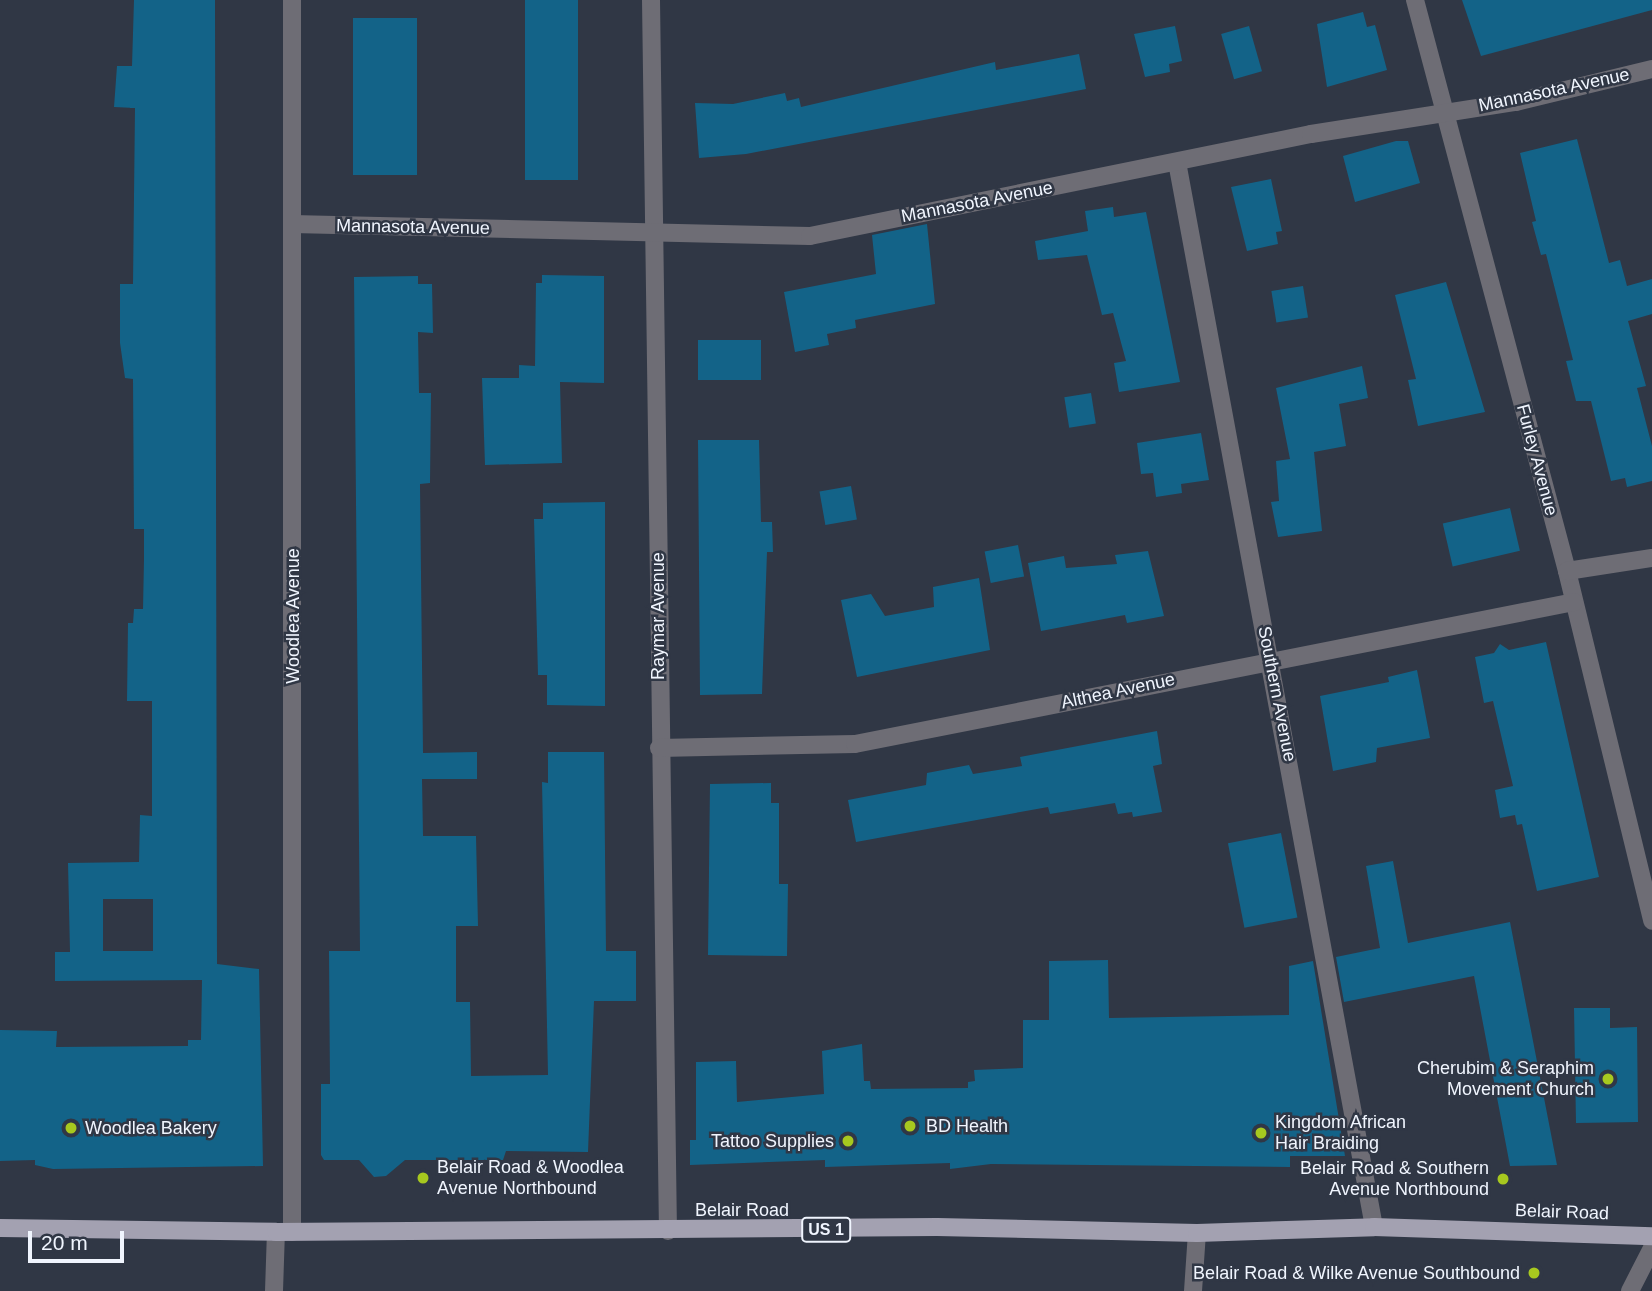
<!DOCTYPE html>
<html>
<head>
<meta charset="utf-8">
<style>
	body { margin:0 }
	#map { position:relative; width:1652px; height:1291px; overflow:hidden; background:#303745; font-family:Helvetica,sans-serif }
	div>[style] { position:absolute }
	.building>* { inset:0; background:#136388; transform-origin:0 0 }
	.street>* { height:18px; margin:-9px; padding:0 9px; transform-origin:9px; border-radius:9px; background:#6e6d75 }
	.primary>* { height:18px; margin:-9px; padding:0 9px; transform-origin:9px; border-radius:9px; background:#a3a1b1 }
	.dots>* { width:19px; height:19px; translate:-50% -50%; box-sizing:border-box; border:4px solid #303745; border-radius:50% }
	span { translate:-50% -50%; white-space:nowrap; text-align:center; line-height:1.15; -webkit-text-stroke:5px #303745; paint-order:stroke }
	.shield-label span { padding:2px 5px; background:#303745; border:2px solid; border-radius:5px; -webkit-text-stroke-width:0 }
	.shield-label { font-size:16px; color:#f0f5fe; font-weight:700 }
	.street-label { font-size:18px; color:#f0f5fe }
	.poi-label { font-size:18px; color:#f0f5fe }
	.right { translate:-100% -50%; text-align:right }
	.left { translate:0 -50%; text-align:left }
	.scale { position:absolute; left:28px; top:1231px; width:96px; height:32px; box-sizing:border-box; border:4px solid #f0f5fe; border-top:0; padding-left:9px; font-size:21px; line-height:24px; white-space:nowrap; color:#f0f5fe; -webkit-text-stroke:5px #303745; paint-order:stroke }
</style>
</head>
<body>
<div id="map">
	<div class="building">
		<div style="clip-path:polygon(evenodd,134px 0,215px 0,217px 964px,259px 969px,263px 1166px,53px 1169px,35px 1165px,35px 1160px,0 1161px,0 1030px,57px 1031px,56px 1047px,188px 1046px,188px 1040px,201px 1040px,202px 980px,55px 981px,55px 952px,70px 952px,68px 863px,139px 862px,140px 815px,152px 816px,152px 701px,127px 701px,128px 623px,133px 623px,134px 609px,143px 609px,144px 559px,144px 529px,134px 529px,133px 379px,125px 378px,120px 343px,120px 284px,133px 284px,135px 108px,114px 107px,117px 66px,132px 66px,134px 0,103px 899px,153px 899px,153px 951px,103px 951px,103px 899px)"></div>
		<div style="left:525px;top:0;width:53px;height:180px"></div>
		<div style="clip-path:polygon(1462px 0,1652px 0,1652px 10px,1481px 56px)"></div>
		<div style="clip-path:polygon(1363px 12px,1367px 27px,1375px 25px,1387px 70px,1327px 87px,1317px 24px)"></div>
		<div style="left:417px;top:18px;width:157px;height:64px;rotate:90deg"></div>
		<div style="clip-path:polygon(1175px 26px,1182px 61px,1169px 64px,1170px 72px,1145px 77px,1134px 34px)"></div>
		<div style="left:1249px;top:26px;width:47px;height:29px;rotate:74deg"></div>
		<div style="clip-path:polygon(1079px 54px,1086px 89px,746px 154px,699px 158px,695px 103px,733px 104px,785px 93px,787px 101px,799px 98px,801px 107px,995px 62px,996px 70px)"></div>
		<div style="clip-path:polygon(1577px 139px,1609px 263px,1620px 260px,1627px 286px,1652px 279px,1652px 314px,1628px 321px,1646px 386px,1637px 388px,1652px 446px,1652px 481px,1627px 487px,1625px 478px,1611px 481px,1591px 401px,1576px 401px,1566px 361px,1573px 360px,1546px 254px,1541px 255px,1532px 222px,1536px 221px,1520px 153px)"></div>
		<div style="clip-path:polygon(1396px 141px,1408px 141px,1420px 183px,1355px 202px,1343px 156px)"></div>
		<div style="clip-path:polygon(1271px 179px,1282px 231px,1276px 232px,1278px 244px,1247px 251px,1231px 187px)"></div>
		<div style="clip-path:polygon(1113px 207px,1114px 217px,1146px 212px,1180px 382px,1119px 392px,1114px 363px,1126px 361px,1113px 313px,1102px 315px,1087px 255px,1038px 260px,1035px 241px,1088px 231px,1085px 211px)"></div>
		<div style="clip-path:polygon(927px 224px,935px 304px,855px 320px,856px 328px,827px 334px,829px 345px,795px 352px,784px 292px,876px 274px,872px 235px)"></div>
		<div style="clip-path:polygon(542px 275px,604px 276px,604px 383px,560px 382px,562px 463px,485px 465px,482px 378px,519px 378px,519px 365px,535px 366px,536px 283px,542px 283px)"></div>
		<div style="clip-path:polygon(418px 276px,418px 284px,432px 284px,433px 333px,418px 332px,419px 393px,431px 393px,430px 483px,420px 484px,423px 753px,477px 752px,477px 779px,422px 779px,423px 836px,476px 836px,478px 926px,456px 926px,456px 1002px,470px 1002px,471px 1076px,548px 1075px,542px 782px,548px 783px,548px 752px,604px 752px,606px 951px,636px 951px,636px 1001px,594px 1001px,588px 1152px,506px 1151px,503px 1160px,405px 1160px,386px 1176px,374px 1177px,359px 1160px,324px 1160px,321px 1155px,321px 1084px,330px 1084px,329px 951px,360px 951px,354px 277px)"></div>
		<div style="clip-path:polygon(1446px 282px,1485px 412px,1418px 426px,1408px 380px,1416px 379px,1395px 295px)"></div>
		<div style="left:1303px;top:286px;width:32px;height:32px;rotate:81deg"></div>
		<div style="left:698px;top:340px;width:63px;height:40px"></div>
		<div style="clip-path:polygon(1362px 366px,1368px 398px,1339px 404px,1346px 446px,1314px 452px,1322px 531px,1278px 537px,1271px 502px,1279px 501px,1276px 461px,1290px 459px,1276px 388px)"></div>
		<div style="left:1091px;top:393px;width:31px;height:27px;rotate:81deg"></div>
		<div style="clip-path:polygon(1201px 433px,1209px 480px,1181px 484px,1182px 493px,1156px 497px,1153px 473px,1141px 474px,1137px 443px)"></div>
		<div style="clip-path:polygon(698px 440px,759px 440px,761px 522px,772px 522px,773px 552px,767px 552px,762px 694px,700px 695px)"></div>
		<div style="left:851px;top:486px;width:34px;height:32px;rotate:80deg"></div>
		<div style="clip-path:polygon(605px 502px,605px 706px,547px 705px,547px 675px,538px 675px,534px 519px,543px 519px,543px 503px)"></div>
		<div style="left:1510px;top:508px;width:44px;height:69px;rotate:77deg"></div>
		<div style="left:1018px;top:545px;width:32px;height:34px;rotate:79deg"></div>
		<div style="clip-path:polygon(1148px 551px,1164px 616px,1127px 623px,1125px 615px,1041px 631px,1028px 563px,1064px 556px,1066px 568px,1117px 564px,1115px 555px)"></div>
		<div style="clip-path:polygon(979px 578px,990px 650px,857px 677px,841px 600px,871px 594px,885px 616px,934px 607px,933px 587px)"></div>
		<div style="clip-path:polygon(1546px 642px,1599px 877px,1537px 891px,1522px 824px,1517px 825px,1515px 815px,1500px 818px,1495px 790px,1513px 786px,1493px 701px,1484px 703px,1475px 657px,1494px 653px,1500px 644px,1509px 650px)"></div>
		<div style="clip-path:polygon(1417px 670px,1430px 738px,1377px 748px,1376px 762px,1333px 771px,1320px 696px,1389px 682px,1388px 677px)"></div>
		<div style="clip-path:polygon(1157px 731px,1162px 764px,1153px 766px,1162px 812px,1133px 817px,1132px 812px,1118px 814px,1115px 803px,1050px 814px,1048px 807px,856px 842px,848px 800px,926px 785px,927px 773px,969px 765px,973px 774px,1022px 766px,1020px 757px)"></div>
		<div style="clip-path:polygon(771px 783px,771px 803px,779px 803px,779px 884px,788px 884px,787px 956px,708px 955px,710px 784px)"></div>
		<div style="left:1281px;top:833px;width:86px;height:54px;rotate:79deg"></div>
		<div style="clip-path:polygon(1393px 861px,1408px 943px,1510px 922px,1557px 1165px,1510px 1166px,1474px 976px,1344px 1002px,1336px 957px,1380px 948px,1366px 866px)"></div>
		<div style="clip-path:polygon(1108px 960px,1109px 1018px,1289px 1015px,1289px 966px,1313px 961px,1345px 1156px,1290px 1156px,1290px 1167px,991px 1164px,950px 1169px,950px 1163px,825px 1167px,825px 1160px,690px 1165px,690px 1140px,696px 1140px,696px 1062px,736px 1061px,737px 1102px,824px 1094px,822px 1051px,862px 1044px,864px 1081px,870px 1081px,871px 1089px,968px 1088px,968px 1082px,975px 1081px,974px 1070px,1023px 1068px,1023px 1020px,1049px 1020px,1049px 961px)"></div>
		<div style="clip-path:polygon(1574px 1008px,1610px 1008px,1610px 1028px,1637px 1027px,1638px 1122px,1576px 1123px)"></div>
	</div>
	<div class="street">
		<div style="left:651px;top:0;width:1231px;rotate:89.21deg"></div>
		<div style="left:1415px;top:0;width:591px;rotate:75.09deg"></div>
		<div style="left:1567px;top:571px;width:360px;rotate:76.3deg"></div>
		<div style="left:1177px;top:162px;width:1083px;rotate:79.52deg"></div>
		<div style="left:292px;top:224px;width:518px;rotate:1.33deg"></div>
		<div style="left:810px;top:236px;width:511px;rotate:-11.51deg"></div>
		<div style="left:1311px;top:134px;width:207px;rotate:-8.9deg"></div>
		<div style="left:1516px;top:102px;width:140px;rotate:-13.6deg"></div>
		<div style="left:1567px;top:571px;width:86px;rotate:-8.7deg"></div>
		<div style="left:659px;top:748px;width:196px;rotate:-1.2deg"></div>
		<div style="left:855px;top:744px;width:733px;rotate:-11.17deg"></div>
		<div style="left:292px;top:1232px;width:1232px;rotate:-90deg"></div>
		<div style="left:274px;top:1291px;width:59px;rotate:-88.1deg"></div>
		<div style="left:1193px;top:1291px;width:58px;rotate:-86.1deg"></div>
		<div style="left:1630px;top:1291px;width:48px;rotate:-62.9deg"></div>
	</div>
	<div class="primary">
		<div style="left:0;top:1228px;width:276px;rotate:0.8deg"></div>
		<div style="left:276px;top:1232px;width:661px;rotate:-0.43deg"></div>
		<div style="left:937px;top:1227px;width:260px;rotate:1.3deg"></div>
		<div style="left:1197px;top:1233px;width:177px;rotate:-1.9deg"></div>
		<div style="left:1374px;top:1227px;width:278px;rotate:1.9deg"></div>
	</div>
	<div class="dots">
		<div style="left:1608px;top:1079px;background:#a7c81f"></div>
		<div style="left:910px;top:1126px;background:#a7c81f"></div>
		<div style="left:71px;top:1128px;background:#a7c81f"></div>
		<div style="left:1261px;top:1133px;background:#a7c81f"></div>
		<div style="left:848px;top:1141px;background:#a7c81f"></div>
		<div style="left:423px;top:1178px;background:#a7c81f"></div>
		<div style="left:1503px;top:1179px;background:#a7c81f"></div>
		<div style="left:1534px;top:1273px;background:#a7c81f"></div>
	</div>
	<div class="shield-label">
		<span style="left:826px;top:1230px">US 1</span>
	</div>
	<div class="street-label">
		<span style="left:1554px;top:90px;rotate:-12deg">Mannasota Avenue</span>
		<span style="left:977px;top:202px;rotate:-11deg">Mannasota Avenue</span>
		<span style="left:413px;top:227px;rotate:1deg">Mannasota Avenue</span>
		<span style="left:1537px;top:460px;rotate:75deg">Furley Avenue</span>
		<span style="left:293px;top:616px;rotate:-90deg">Woodlea Avenue</span>
		<span style="left:658px;top:616px;rotate:-90deg">Raymar Avenue</span>
		<span style="left:1118px;top:691px;rotate:-12deg">Althea Avenue</span>
		<span style="left:1277px;top:694px;rotate:79deg">Southern Avenue</span>
		<span style="left:742px;top:1210px">Belair Road</span>
		<span style="left:1562px;top:1212px;rotate:2deg">Belair Road</span>
	</div>
	<div class="poi-label">
		<span class="right" style="left:1594px;top:1079px">Cherubim &amp; Seraphim<br>Movement Church</span>
		<span class="left" style="left:1275px;top:1133px">Kingdom African<br>Hair Braiding</span>
		<span class="left" style="left:926px;top:1126px">BD Health</span>
		<span class="left" style="left:85px;top:1128px">Woodlea Bakery</span>
		<span class="right" style="left:834px;top:1141px">Tattoo Supplies</span>
		<span class="left" style="left:437px;top:1178px">Belair Road &amp; Woodlea<br>Avenue Northbound</span>
		<span class="right" style="left:1489px;top:1179px">Belair Road &amp; Southern<br>Avenue Northbound</span>
		<span class="right" style="left:1520px;top:1273px">Belair Road &amp; Wilke Avenue Southbound</span>
	</div>
	<div class="scale">20 m</div>
</div>
</body>
</html>
